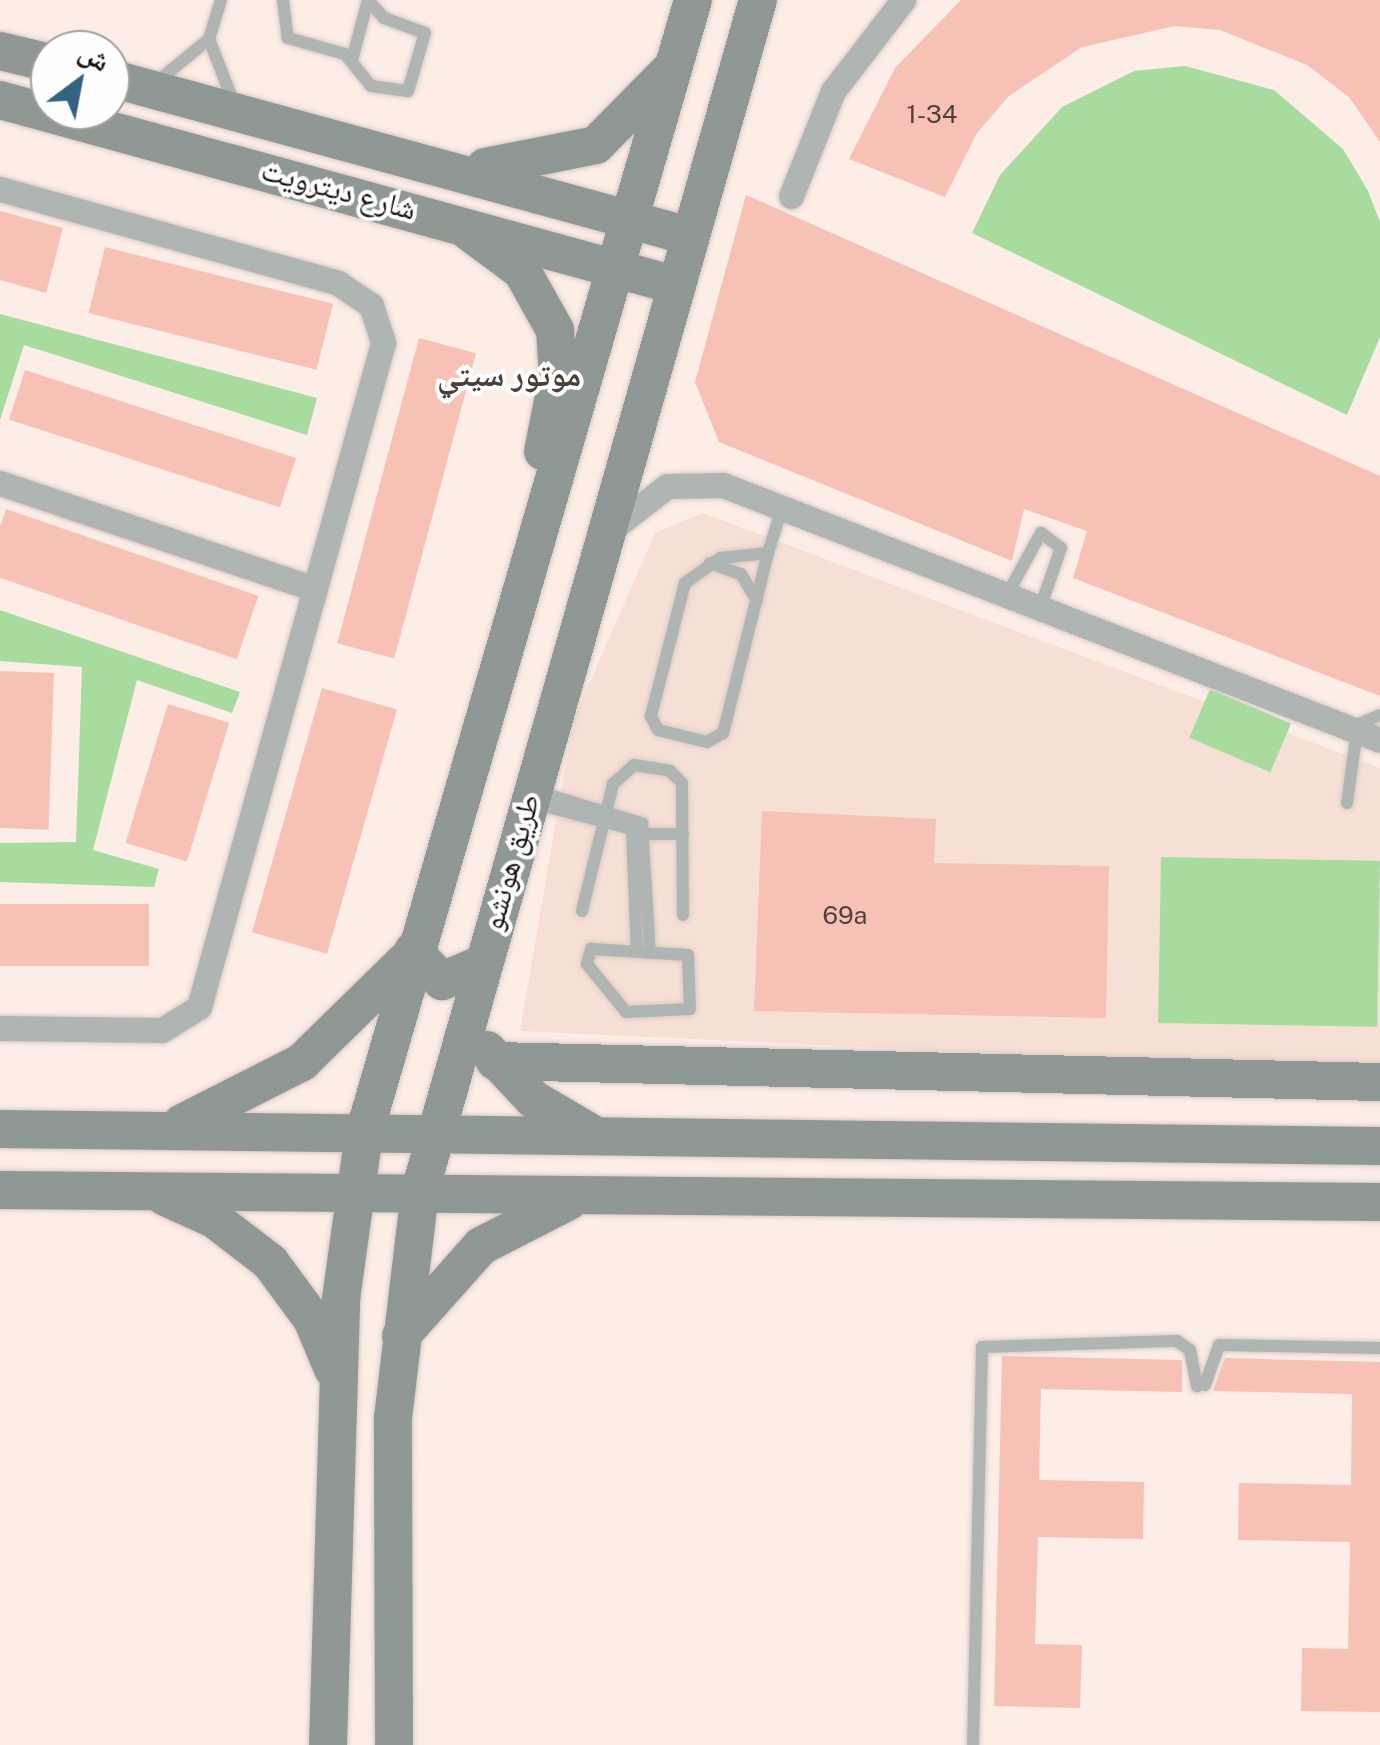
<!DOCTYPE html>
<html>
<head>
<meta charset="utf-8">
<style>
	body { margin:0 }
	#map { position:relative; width:1380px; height:1745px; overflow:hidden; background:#fdede7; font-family:"Public Sans","Noto Naskh Arabic",sans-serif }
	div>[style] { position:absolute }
	.built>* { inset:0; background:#f6dfd5 }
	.green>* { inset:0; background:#a7dc9e; transform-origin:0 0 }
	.building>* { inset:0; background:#f7c1b6; transform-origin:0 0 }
	.roads { filter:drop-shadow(0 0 2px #d9cac5) drop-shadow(0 0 2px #d9cac5) }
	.lane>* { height:12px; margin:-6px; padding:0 6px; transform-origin:6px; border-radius:6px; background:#afb5b3 }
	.street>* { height:25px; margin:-12.5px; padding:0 12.5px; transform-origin:12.5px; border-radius:12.5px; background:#afb5b3 }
	.secondary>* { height:38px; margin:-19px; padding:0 19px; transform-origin:19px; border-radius:19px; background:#8f9894 }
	span { translate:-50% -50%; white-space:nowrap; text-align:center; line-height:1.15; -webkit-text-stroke:8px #fefefe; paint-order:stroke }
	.number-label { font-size:25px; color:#503f3b }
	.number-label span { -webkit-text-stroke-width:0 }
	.street-label { font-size:30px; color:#191412 }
	.neighbourhood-label { font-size:32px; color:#4a3e39; font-weight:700 }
	.north { position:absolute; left:30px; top:30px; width:100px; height:100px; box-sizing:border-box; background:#fefefe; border:2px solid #a2a0a0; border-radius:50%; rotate:32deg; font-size:28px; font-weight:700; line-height:40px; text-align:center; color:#191412 }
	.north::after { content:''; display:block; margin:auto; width:35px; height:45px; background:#326481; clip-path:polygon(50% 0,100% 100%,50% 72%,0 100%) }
</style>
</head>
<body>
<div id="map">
	<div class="built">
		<div style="clip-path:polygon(703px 513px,1380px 768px,1380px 1071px,520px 1031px,573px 721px,655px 533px)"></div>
	</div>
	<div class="green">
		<div style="clip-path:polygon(1185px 66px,1274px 90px,1343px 149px,1368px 191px,1380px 222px,1380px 337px,1347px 415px,972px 233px,1000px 175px,1062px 107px,1134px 71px)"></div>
		<div style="clip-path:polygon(0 314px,317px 398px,307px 435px,24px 345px,0 420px)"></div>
		<div style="clip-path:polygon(0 610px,240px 692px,232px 713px,137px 680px,93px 850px,159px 869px,154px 887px,0 882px,0 843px,76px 842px,82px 667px,0 661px)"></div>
		<div style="left:1210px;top:689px;width:88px;height:53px;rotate:23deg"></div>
		<div style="left:1161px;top:857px;width:219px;height:166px;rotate:1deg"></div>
	</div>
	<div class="building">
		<div style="clip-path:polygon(961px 0,1380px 0,1380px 142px,1349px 97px,1307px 65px,1220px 30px,1175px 26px,1082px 47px,1009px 96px,977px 133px,945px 197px,849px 159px,895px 68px)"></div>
		<div style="clip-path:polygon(746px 195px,1380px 476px,1380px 696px,1073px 578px,1087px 531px,1024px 509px,1012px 561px,719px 442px,695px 382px)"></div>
		<div style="clip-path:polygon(0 211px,63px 228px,46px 293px,0 280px)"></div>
		<div style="left:105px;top:247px;width:235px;height:68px;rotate:14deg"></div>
		<div style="left:419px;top:338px;width:59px;height:316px;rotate:15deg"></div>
		<div style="left:25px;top:370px;width:285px;height:52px;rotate:18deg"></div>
		<div style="left:6px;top:509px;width:267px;height:67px;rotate:19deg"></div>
		<div style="left:0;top:671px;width:54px;height:157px;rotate:2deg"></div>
		<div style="left:322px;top:688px;width:78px;height:254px;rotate:16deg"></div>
		<div style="left:168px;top:704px;width:64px;height:145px;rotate:17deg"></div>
		<div style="clip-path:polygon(762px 811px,936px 819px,934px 863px,1109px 866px,1106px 1018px,754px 1011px)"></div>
		<div style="left:0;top:904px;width:149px;height:62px"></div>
		<div style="clip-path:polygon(1002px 1356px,1182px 1360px,1182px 1392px,1041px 1389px,1039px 1480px,1144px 1482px,1143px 1539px,1038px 1537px,1035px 1644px,1082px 1645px,1080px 1708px,994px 1706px)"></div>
		<div style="clip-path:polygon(1225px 1358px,1380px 1362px,1380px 1712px,1301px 1711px,1302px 1648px,1348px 1649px,1350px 1542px,1238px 1540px,1239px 1483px,1351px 1485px,1352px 1394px,1213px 1391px)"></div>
	</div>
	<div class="roads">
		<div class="lane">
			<div style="left:283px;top:0;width:38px;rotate:83deg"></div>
			<div style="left:288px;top:38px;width:59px;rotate:15.7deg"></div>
			<div style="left:345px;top:54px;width:41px;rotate:50.9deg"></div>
			<div style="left:371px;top:86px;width:37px;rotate:8deg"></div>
			<div style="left:408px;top:91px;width:60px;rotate:-73.7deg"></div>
			<div style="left:425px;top:33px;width:44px;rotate:-159.9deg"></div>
			<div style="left:384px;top:18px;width:24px;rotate:-132deg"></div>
			<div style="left:209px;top:39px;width:66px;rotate:68.8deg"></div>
			<div style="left:352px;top:60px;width:62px;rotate:-75.1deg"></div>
			<div style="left:158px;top:81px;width:66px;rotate:-39.5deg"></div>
			<div style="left:209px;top:39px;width:41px;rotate:-72.9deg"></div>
			<div style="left:768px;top:553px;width:186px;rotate:104deg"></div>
			<div style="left:723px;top:733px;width:18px;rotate:151deg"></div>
			<div style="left:707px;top:742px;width:50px;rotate:-166.2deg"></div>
			<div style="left:658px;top:730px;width:16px;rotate:-117deg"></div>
			<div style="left:651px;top:716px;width:137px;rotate:-75.7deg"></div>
			<div style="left:685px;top:583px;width:43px;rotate:-35.5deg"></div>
			<div style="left:720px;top:558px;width:48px;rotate:-5.9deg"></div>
			<div style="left:768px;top:553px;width:47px;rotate:-72.7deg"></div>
			<div style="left:710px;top:563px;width:33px;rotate:20deg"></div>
			<div style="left:741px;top:574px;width:31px;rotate:59deg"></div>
			<div style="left:1007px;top:595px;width:71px;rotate:-61.3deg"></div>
			<div style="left:1041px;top:533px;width:25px;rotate:37deg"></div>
			<div style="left:1061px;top:548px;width:64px;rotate:109.3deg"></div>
			<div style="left:1352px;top:727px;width:30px;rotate:-23deg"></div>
			<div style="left:539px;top:792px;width:108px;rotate:16.8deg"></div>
			<div style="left:642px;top:823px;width:129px;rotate:86.5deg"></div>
			<div style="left:1347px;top:803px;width:73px;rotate:-82.1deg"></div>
			<div style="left:536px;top:804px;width:99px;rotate:14.6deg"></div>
			<div style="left:632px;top:829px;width:122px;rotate:87.7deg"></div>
			<div style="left:644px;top:834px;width:39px"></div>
			<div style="left:582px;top:911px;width:131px;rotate:-76.3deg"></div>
			<div style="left:613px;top:784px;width:28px;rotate:-42deg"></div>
			<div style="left:634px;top:765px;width:36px;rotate:9deg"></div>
			<div style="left:670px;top:771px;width:17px;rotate:45deg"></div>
			<div style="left:682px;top:783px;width:132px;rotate:89.6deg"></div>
			<div style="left:591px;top:949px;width:97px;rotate:3.5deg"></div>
			<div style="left:688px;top:955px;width:54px;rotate:87.9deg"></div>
			<div style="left:690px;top:1009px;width:64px;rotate:177.3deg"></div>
			<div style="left:626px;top:1012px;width:62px;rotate:-129.1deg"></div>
			<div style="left:587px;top:964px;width:16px;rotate:-75deg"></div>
			<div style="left:1205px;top:1385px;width:42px;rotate:-70.7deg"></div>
			<div style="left:1219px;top:1345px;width:161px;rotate:1.1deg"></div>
			<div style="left:973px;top:1745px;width:398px;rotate:-88.7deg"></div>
			<div style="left:982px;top:1347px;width:195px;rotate:-1.8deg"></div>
			<div style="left:1177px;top:1341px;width:16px;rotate:35deg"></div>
			<div style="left:1190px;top:1350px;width:37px;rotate:79deg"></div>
		</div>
		<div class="street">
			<div style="left:0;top:189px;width:351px;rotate:15.5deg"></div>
			<div style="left:338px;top:283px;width:40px;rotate:34deg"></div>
			<div style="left:371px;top:305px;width:40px;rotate:72deg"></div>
			<div style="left:383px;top:343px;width:689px;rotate:105.49deg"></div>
			<div style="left:199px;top:1007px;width:44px;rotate:148.1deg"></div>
			<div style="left:162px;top:1030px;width:162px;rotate:-179.3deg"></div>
			<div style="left:791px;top:196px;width:113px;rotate:-68.2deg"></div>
			<div style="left:833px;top:91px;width:115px;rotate:-52.4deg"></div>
			<div style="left:0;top:483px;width:332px;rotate:18.6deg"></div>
			<div style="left:605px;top:534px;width:78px;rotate:-37.7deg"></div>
			<div style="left:667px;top:486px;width:56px;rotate:-1deg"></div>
			<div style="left:723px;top:485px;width:705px;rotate:21.21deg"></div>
		</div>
		<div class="secondary">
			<div style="left:0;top:51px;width:51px;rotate:13.5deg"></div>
			<div style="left:110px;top:78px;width:600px;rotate:15.26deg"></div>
			<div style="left:0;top:100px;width:700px;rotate:15.33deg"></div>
			<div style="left:485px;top:167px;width:113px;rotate:-11.2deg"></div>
			<div style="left:596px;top:145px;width:105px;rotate:-45.4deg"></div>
			<div style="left:468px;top:231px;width:67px;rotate:36.5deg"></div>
			<div style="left:522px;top:271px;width:68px;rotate:60.8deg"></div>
			<div style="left:555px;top:330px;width:46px;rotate:86.3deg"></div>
			<div style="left:558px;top:376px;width:77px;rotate:101.2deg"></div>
			<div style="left:413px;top:951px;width:42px;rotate:46deg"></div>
			<div style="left:442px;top:981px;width:41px;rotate:-22.8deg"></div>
			<div style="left:487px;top:1050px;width:67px;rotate:46.8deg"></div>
			<div style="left:533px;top:1099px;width:67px;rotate:30.4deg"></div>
			<div style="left:495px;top:1061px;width:885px;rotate:1.36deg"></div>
			<div style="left:182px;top:1123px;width:135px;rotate:-26.9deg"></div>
			<div style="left:302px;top:1062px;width:144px;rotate:-44.4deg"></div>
			<div style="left:0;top:1129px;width:1380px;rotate:0.71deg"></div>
			<div style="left:0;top:1190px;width:1380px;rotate:0.5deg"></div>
			<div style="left:165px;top:1197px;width:54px;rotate:24.2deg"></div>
			<div style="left:214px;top:1219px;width:71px;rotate:37.5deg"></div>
			<div style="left:270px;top:1262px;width:71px;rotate:53.6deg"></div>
			<div style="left:312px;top:1319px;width:54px;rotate:67.2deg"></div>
			<div style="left:401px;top:1336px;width:120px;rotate:-48.4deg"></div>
			<div style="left:481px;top:1246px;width:99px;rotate:-27.1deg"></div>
			<div style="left:328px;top:1745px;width:446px;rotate:-88.3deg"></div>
			<div style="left:341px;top:1299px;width:167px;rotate:-82.1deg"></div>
			<div style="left:364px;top:1134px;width:1181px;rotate:-73.82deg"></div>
			<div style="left:394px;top:1745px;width:327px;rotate:-90.2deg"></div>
			<div style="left:393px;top:1418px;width:229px;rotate:-83.2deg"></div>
			<div style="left:420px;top:1191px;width:1238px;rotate:-74.16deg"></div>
		</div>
	</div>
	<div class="number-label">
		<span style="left:932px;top:114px">1-34</span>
		<span style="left:845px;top:915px">69a</span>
	</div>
	<div class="street-label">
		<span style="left:339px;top:189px;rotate:15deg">شارع ديترويت</span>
		<span style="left:510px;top:862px;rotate:-74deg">طريق هونشو</span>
	</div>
	<div class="neighbourhood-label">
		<span style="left:509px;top:375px">موتور سيتي</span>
	</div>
	<div class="north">ش</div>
</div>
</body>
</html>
